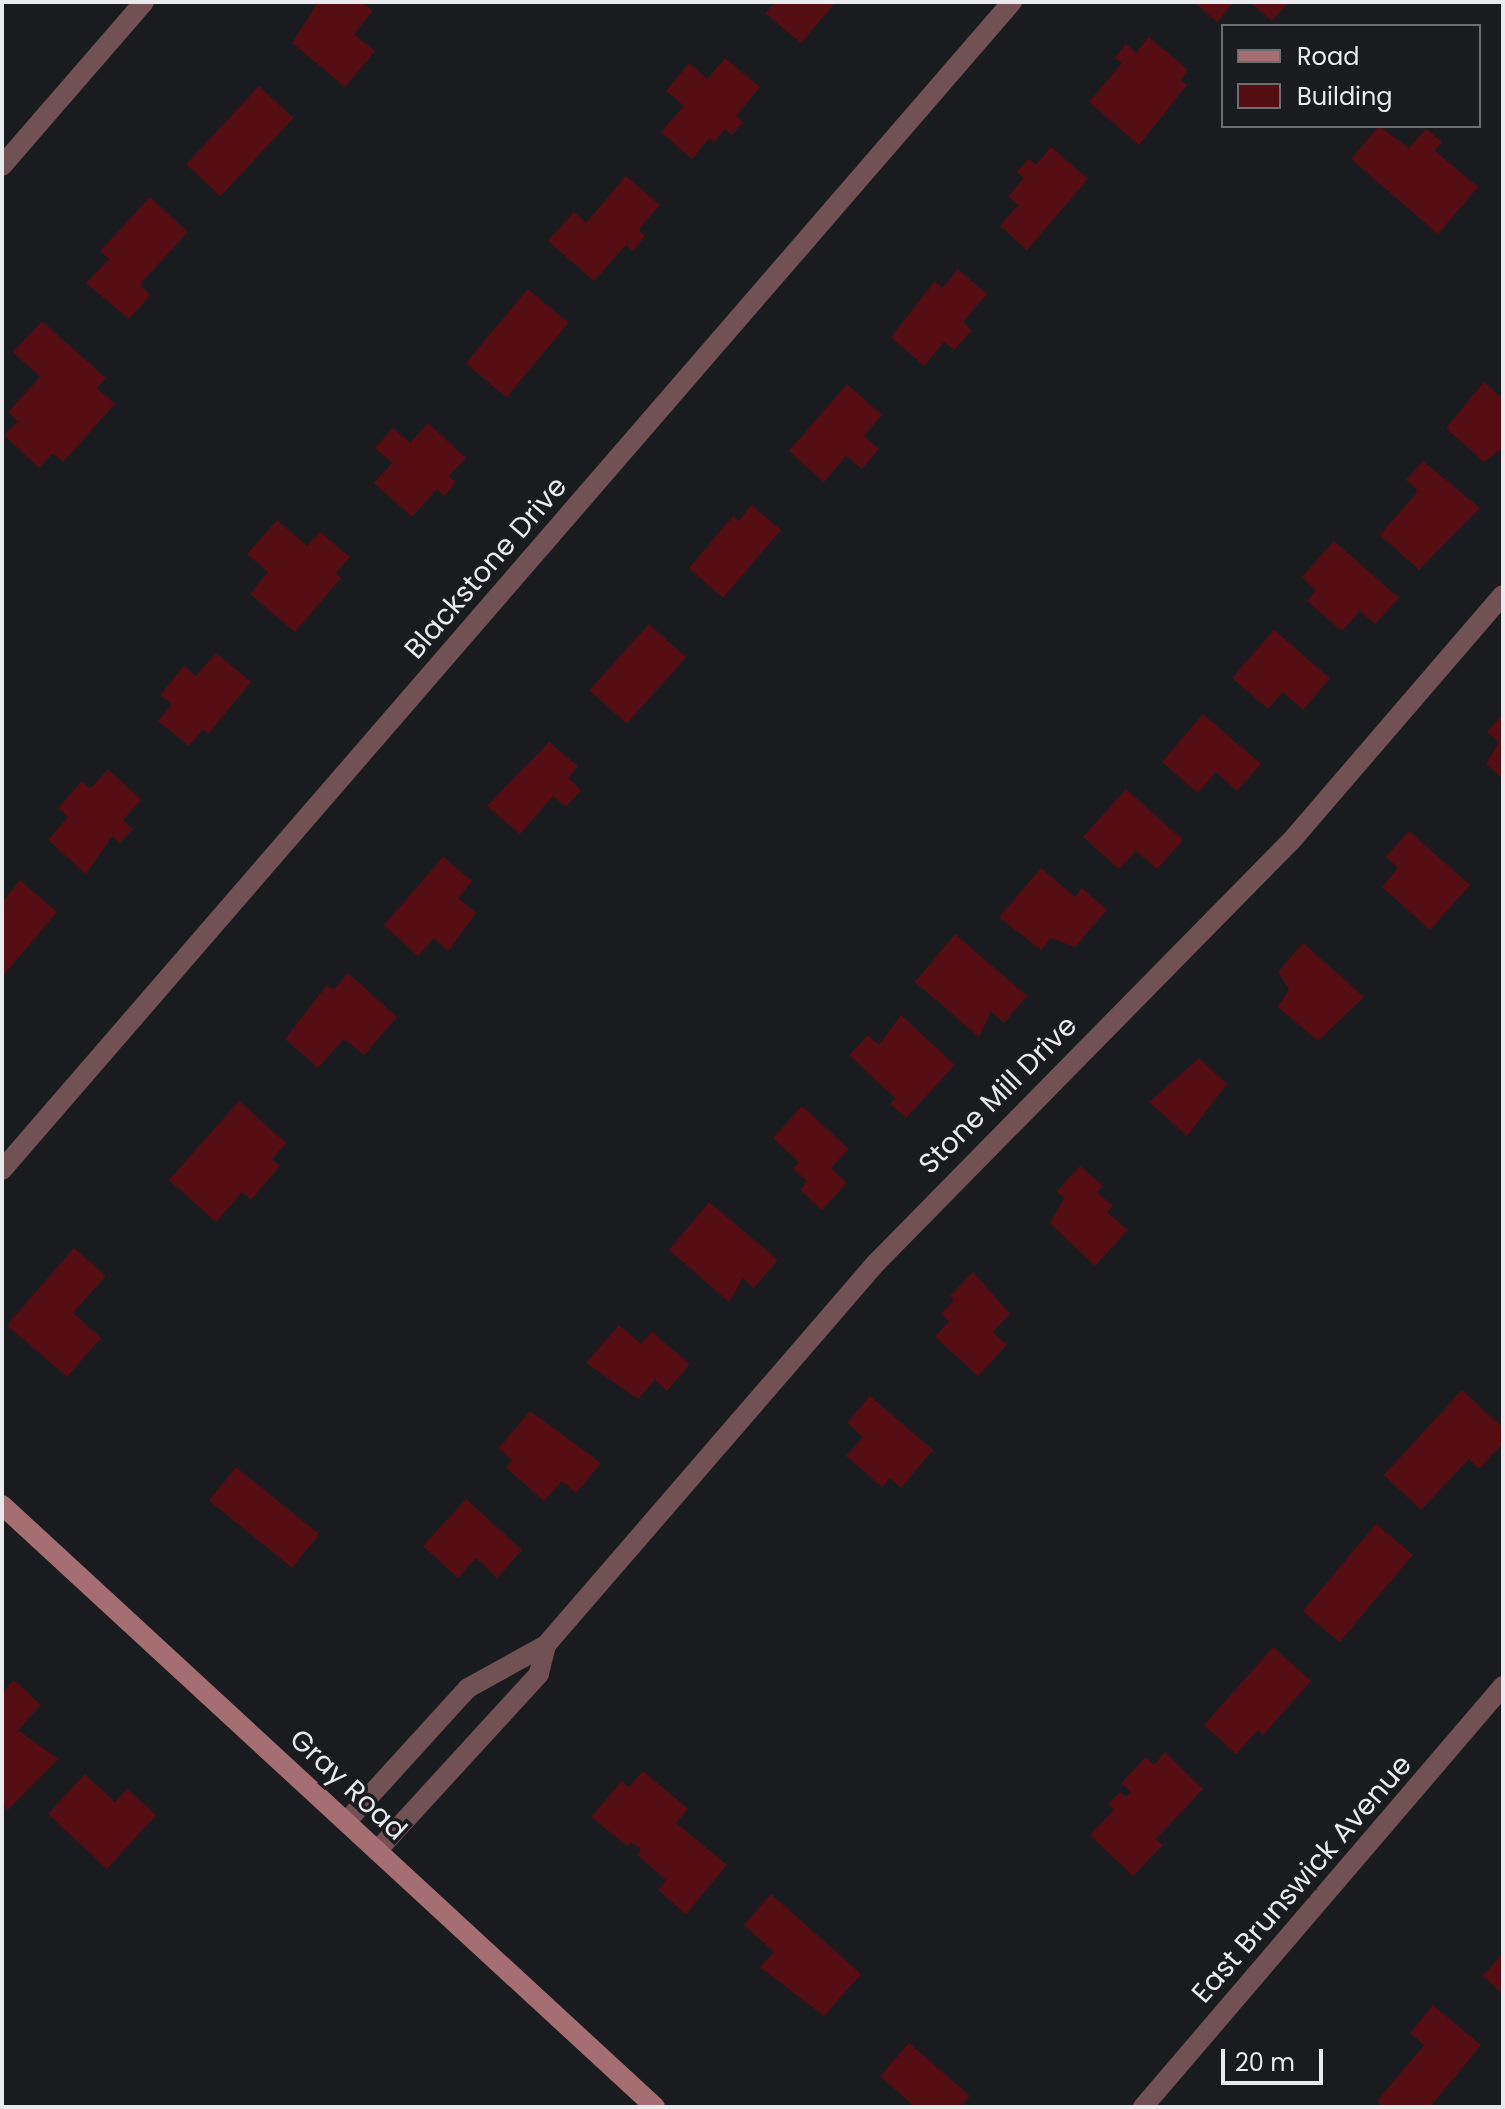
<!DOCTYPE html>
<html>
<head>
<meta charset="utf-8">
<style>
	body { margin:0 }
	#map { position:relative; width:1505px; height:2109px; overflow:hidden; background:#1a1b1f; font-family:Poppins,sans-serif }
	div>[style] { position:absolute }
	.building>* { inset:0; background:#540d13; transform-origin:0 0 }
	.street>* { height:20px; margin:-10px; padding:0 10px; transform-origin:10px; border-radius:10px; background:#725154 }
	.secondary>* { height:20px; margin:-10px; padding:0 10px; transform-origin:10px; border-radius:10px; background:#a46e73 }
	span { translate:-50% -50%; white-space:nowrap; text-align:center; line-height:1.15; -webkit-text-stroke:7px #1a1b1f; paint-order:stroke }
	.street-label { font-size:28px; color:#e9eaed }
	.frame { position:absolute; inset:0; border:4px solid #e9eaed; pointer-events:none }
	.legend { position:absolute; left:1221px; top:24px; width:260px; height:104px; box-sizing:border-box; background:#1a1b1f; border:2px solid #6d6e71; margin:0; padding:10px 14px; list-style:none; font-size:24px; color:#e9eaed }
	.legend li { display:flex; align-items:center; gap:16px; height:40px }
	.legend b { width:40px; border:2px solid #6d6e71 }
	.scale { position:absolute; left:1221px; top:2049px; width:102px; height:36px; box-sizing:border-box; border:4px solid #e9eaed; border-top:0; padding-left:10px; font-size:24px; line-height:28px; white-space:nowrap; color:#e9eaed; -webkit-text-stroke:6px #1a1b1f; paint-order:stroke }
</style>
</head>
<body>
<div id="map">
	<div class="building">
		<div style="clip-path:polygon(318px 2px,363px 2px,373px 11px,354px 34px,375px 51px,345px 87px,292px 43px)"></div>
		<div style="clip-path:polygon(775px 2px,836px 2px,801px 43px,765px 13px)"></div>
		<div style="clip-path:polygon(1194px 2px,1234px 2px,1217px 22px)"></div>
		<div style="clip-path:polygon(1250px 2px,1289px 2px,1272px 21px)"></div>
		<div style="clip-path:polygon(1149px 37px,1188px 70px,1181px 80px,1187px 85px,1139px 145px,1089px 102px,1122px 63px,1115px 58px,1126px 44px,1136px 53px)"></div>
		<div style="clip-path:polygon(725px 58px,760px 87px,736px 116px,743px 122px,732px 135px,725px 129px,714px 142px,709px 138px,692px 159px,661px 132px,684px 106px,666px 91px,689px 63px,707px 79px)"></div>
		<div style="left:259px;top:86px;width:47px;height:107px;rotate:43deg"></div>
		<div style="clip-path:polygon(1379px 126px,1409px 148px,1426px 129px,1442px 142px,1435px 151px,1478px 187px,1438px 234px,1351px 159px)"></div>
		<div style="clip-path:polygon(1051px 147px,1088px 179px,1027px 250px,1000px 226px,1018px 205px,1008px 196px,1024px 178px,1017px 172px,1028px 159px,1036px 165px)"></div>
		<div style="clip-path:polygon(626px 176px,660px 205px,639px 229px,645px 236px,633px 251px,626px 245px,594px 281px,548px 241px,574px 212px,586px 223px)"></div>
		<div style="clip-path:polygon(150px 197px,188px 232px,140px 284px,150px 296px,129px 319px,86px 283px,109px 259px,100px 251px)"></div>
		<div style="clip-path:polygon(958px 269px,987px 294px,963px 322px,972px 330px,954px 350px,944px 342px,924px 366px,891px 337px,935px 281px,942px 288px)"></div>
		<div style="left:528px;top:289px;width:53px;height:97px;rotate:40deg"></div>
		<div style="clip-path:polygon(42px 321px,106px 378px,97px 388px,115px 404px,63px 462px,53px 453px,39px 468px,4px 435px,18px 421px,8px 412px,40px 377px,13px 352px)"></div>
		<div style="clip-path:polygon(1484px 382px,1503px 399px,1503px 448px,1484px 462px,1446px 428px)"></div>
		<div style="clip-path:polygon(847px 384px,882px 415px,864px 436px,879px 449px,862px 469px,846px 456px,824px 482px,789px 451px)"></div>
		<div style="clip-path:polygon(428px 423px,466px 458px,449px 476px,456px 483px,444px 496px,437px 489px,412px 517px,374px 483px,392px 463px,375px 448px,393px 428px,410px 443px)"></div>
		<div style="clip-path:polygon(1423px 461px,1480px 508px,1419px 570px,1380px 535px,1418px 491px,1406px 480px)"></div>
		<div style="clip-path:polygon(751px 505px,781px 530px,723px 598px,689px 568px,733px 516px,739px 521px)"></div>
		<div style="clip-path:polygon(277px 520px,307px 546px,320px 532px,350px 557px,336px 573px,341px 578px,295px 632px,250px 594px,268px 572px,247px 554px)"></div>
		<div style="clip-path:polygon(1334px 541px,1399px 598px,1375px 624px,1360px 611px,1342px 631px,1307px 601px,1316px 590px,1302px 577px)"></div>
		<div style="left:649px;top:624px;width:50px;height:89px;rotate:42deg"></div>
		<div style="clip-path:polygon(1274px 630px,1330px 678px,1303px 710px,1283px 692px,1268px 709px,1232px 678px)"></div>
		<div style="clip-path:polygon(216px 653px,251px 682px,208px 734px,203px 729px,189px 746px,158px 721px,172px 704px,160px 695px,184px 666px,196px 676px)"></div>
		<div style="clip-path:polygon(1203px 714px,1261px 764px,1237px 791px,1216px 772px,1198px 793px,1162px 762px)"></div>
		<div style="clip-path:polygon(1503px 714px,1503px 779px,1486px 764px,1499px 742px,1487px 732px)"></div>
		<div style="clip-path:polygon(549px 742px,578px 766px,568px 778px,581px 790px,566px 807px,553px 796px,520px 834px,487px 806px)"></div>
		<div style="clip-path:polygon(108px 769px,141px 800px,123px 820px,133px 829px,120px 843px,112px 836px,86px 874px,48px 840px,68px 817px,58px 808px,82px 781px,90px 789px)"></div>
		<div style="clip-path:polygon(1126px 789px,1183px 840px,1157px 869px,1136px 851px,1119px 869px,1083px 837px)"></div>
		<div style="clip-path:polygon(1409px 831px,1470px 885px,1430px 930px,1382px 887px,1398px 868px,1386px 857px)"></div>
		<div style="clip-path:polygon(443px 857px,472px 881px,458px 898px,476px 913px,448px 951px,434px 938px,418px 956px,384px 925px)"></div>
		<div style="clip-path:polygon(1041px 868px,1075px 897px,1082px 888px,1107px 910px,1075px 947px,1051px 938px,1041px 950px,999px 917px)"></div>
		<div style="clip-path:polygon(20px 880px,57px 912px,2px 977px,2px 902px)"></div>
		<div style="clip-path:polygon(955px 934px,1027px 996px,1004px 1023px,991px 1011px,979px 1037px,915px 982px)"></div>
		<div style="clip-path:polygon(1303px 943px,1364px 997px,1318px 1041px,1278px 1007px,1289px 989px,1278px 972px)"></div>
		<div style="clip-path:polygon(348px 973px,397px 1017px,364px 1055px,344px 1039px,318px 1068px,285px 1039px,327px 985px,333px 990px)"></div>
		<div style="clip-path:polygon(901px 1015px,955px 1065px,906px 1118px,890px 1104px,895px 1098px,849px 1055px,868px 1035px,879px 1045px)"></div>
		<div style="clip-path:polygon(1199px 1058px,1227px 1084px,1187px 1136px,1149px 1102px)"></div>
		<div style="clip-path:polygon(239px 1101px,286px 1143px,272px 1159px,280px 1166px,251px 1200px,242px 1192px,216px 1222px,169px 1180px)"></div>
		<div style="clip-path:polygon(802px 1106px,849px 1149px,831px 1168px,847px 1183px,822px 1210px,800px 1190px,807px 1181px,793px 1168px,799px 1162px,773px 1138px)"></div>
		<div style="clip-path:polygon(1080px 1166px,1103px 1186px,1097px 1192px,1113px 1206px,1107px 1212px,1128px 1230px,1095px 1266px,1050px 1223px,1064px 1198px,1057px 1191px)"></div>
		<div style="clip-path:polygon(709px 1202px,778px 1260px,754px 1288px,743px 1278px,729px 1302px,669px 1250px)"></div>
		<div style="clip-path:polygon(74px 1248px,106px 1276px,73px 1313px,101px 1338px,67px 1377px,7px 1325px)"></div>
		<div style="clip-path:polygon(973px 1272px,1010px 1314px,993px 1332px,1007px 1345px,978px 1376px,935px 1337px,949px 1321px,941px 1314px,954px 1300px,950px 1296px)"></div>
		<div style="clip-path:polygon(619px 1325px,641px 1344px,652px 1332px,690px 1364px,667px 1391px,655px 1380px,638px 1399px,586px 1363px)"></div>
		<div style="clip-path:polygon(1462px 1390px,1503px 1428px,1503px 1443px,1479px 1469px,1469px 1459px,1421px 1510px,1384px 1475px)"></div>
		<div style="clip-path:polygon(870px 1396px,933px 1450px,901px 1488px,890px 1478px,882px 1487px,846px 1456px,863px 1437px,847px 1423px)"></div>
		<div style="clip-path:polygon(530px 1411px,601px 1463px,576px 1493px,562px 1481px,544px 1501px,506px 1468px,512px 1460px,499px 1448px)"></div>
		<div style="left:236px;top:1467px;width:107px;height:43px;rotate:39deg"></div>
		<div style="clip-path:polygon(466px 1499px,522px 1550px,497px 1578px,476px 1558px,458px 1578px,423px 1546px)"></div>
		<div style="left:1376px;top:1524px;width:48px;height:114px;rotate:40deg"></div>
		<div style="clip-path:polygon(1273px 1647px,1311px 1681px,1263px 1735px,1258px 1730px,1236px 1754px,1204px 1725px)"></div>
		<div style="clip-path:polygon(14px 1680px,41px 1705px,18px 1730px,58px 1759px,8px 1810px,2px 1804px,2px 1692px)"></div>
		<div style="clip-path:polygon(1165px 1752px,1203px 1789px,1156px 1839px,1163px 1845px,1133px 1876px,1090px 1835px,1114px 1810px,1108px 1804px,1120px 1792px,1126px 1797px,1131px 1792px,1121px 1783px,1146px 1757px,1154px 1765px)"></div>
		<div style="clip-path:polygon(643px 1771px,688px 1809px,676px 1823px,727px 1865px,686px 1914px,658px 1890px,666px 1880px,637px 1855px,641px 1850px,631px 1842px,627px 1846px,591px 1817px,622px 1781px,629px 1787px)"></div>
		<div style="clip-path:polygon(85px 1774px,115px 1802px,127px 1789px,156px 1815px,107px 1869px,48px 1814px)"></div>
		<div style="clip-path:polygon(771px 1894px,861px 1974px,824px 2016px,760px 1967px,774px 1952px,744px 1925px)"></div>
		<div style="clip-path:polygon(1503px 1953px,1503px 1994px,1483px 1976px)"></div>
		<div style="clip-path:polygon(1433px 2005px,1481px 2045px,1430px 2107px,1384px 2107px,1377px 2101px,1424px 2045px,1410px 2033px)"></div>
		<div style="clip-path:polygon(909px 2043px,970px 2096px,960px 2107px,915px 2107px,880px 2076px)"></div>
	</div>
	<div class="street">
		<div style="left:2px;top:166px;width:217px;rotate:-49.1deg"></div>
		<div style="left:2px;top:1170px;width:1544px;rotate:-49.15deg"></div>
		<div style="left:546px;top:1645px;width:505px;rotate:-49.18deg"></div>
		<div style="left:876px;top:1263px;width:593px;rotate:-45.48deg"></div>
		<div style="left:1292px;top:840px;width:323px;rotate:-49.3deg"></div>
		<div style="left:346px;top:1822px;width:181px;rotate:-47.7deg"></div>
		<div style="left:468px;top:1688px;width:89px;rotate:-28.9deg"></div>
		<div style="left:546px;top:1645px;width:30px;rotate:104deg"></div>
		<div style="left:539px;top:1674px;width:240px;rotate:132.5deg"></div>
		<div style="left:1143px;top:2107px;width:554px;rotate:-49.47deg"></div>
	</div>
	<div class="secondary">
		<div style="left:2px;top:1505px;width:888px;rotate:42.67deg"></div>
	</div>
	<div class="street-label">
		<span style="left:486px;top:568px;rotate:-49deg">Blackstone Drive</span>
		<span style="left:998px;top:1095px;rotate:-45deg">Stone Mill Drive</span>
		<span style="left:348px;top:1785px;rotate:43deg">Gray Road</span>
		<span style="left:1302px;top:1879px;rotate:-49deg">East Brunswick Avenue</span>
	</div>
	<div class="frame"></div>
	<ul class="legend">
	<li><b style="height:10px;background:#a46e73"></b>Road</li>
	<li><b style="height:22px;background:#540d13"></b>Building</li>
	</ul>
	<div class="scale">20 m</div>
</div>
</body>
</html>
